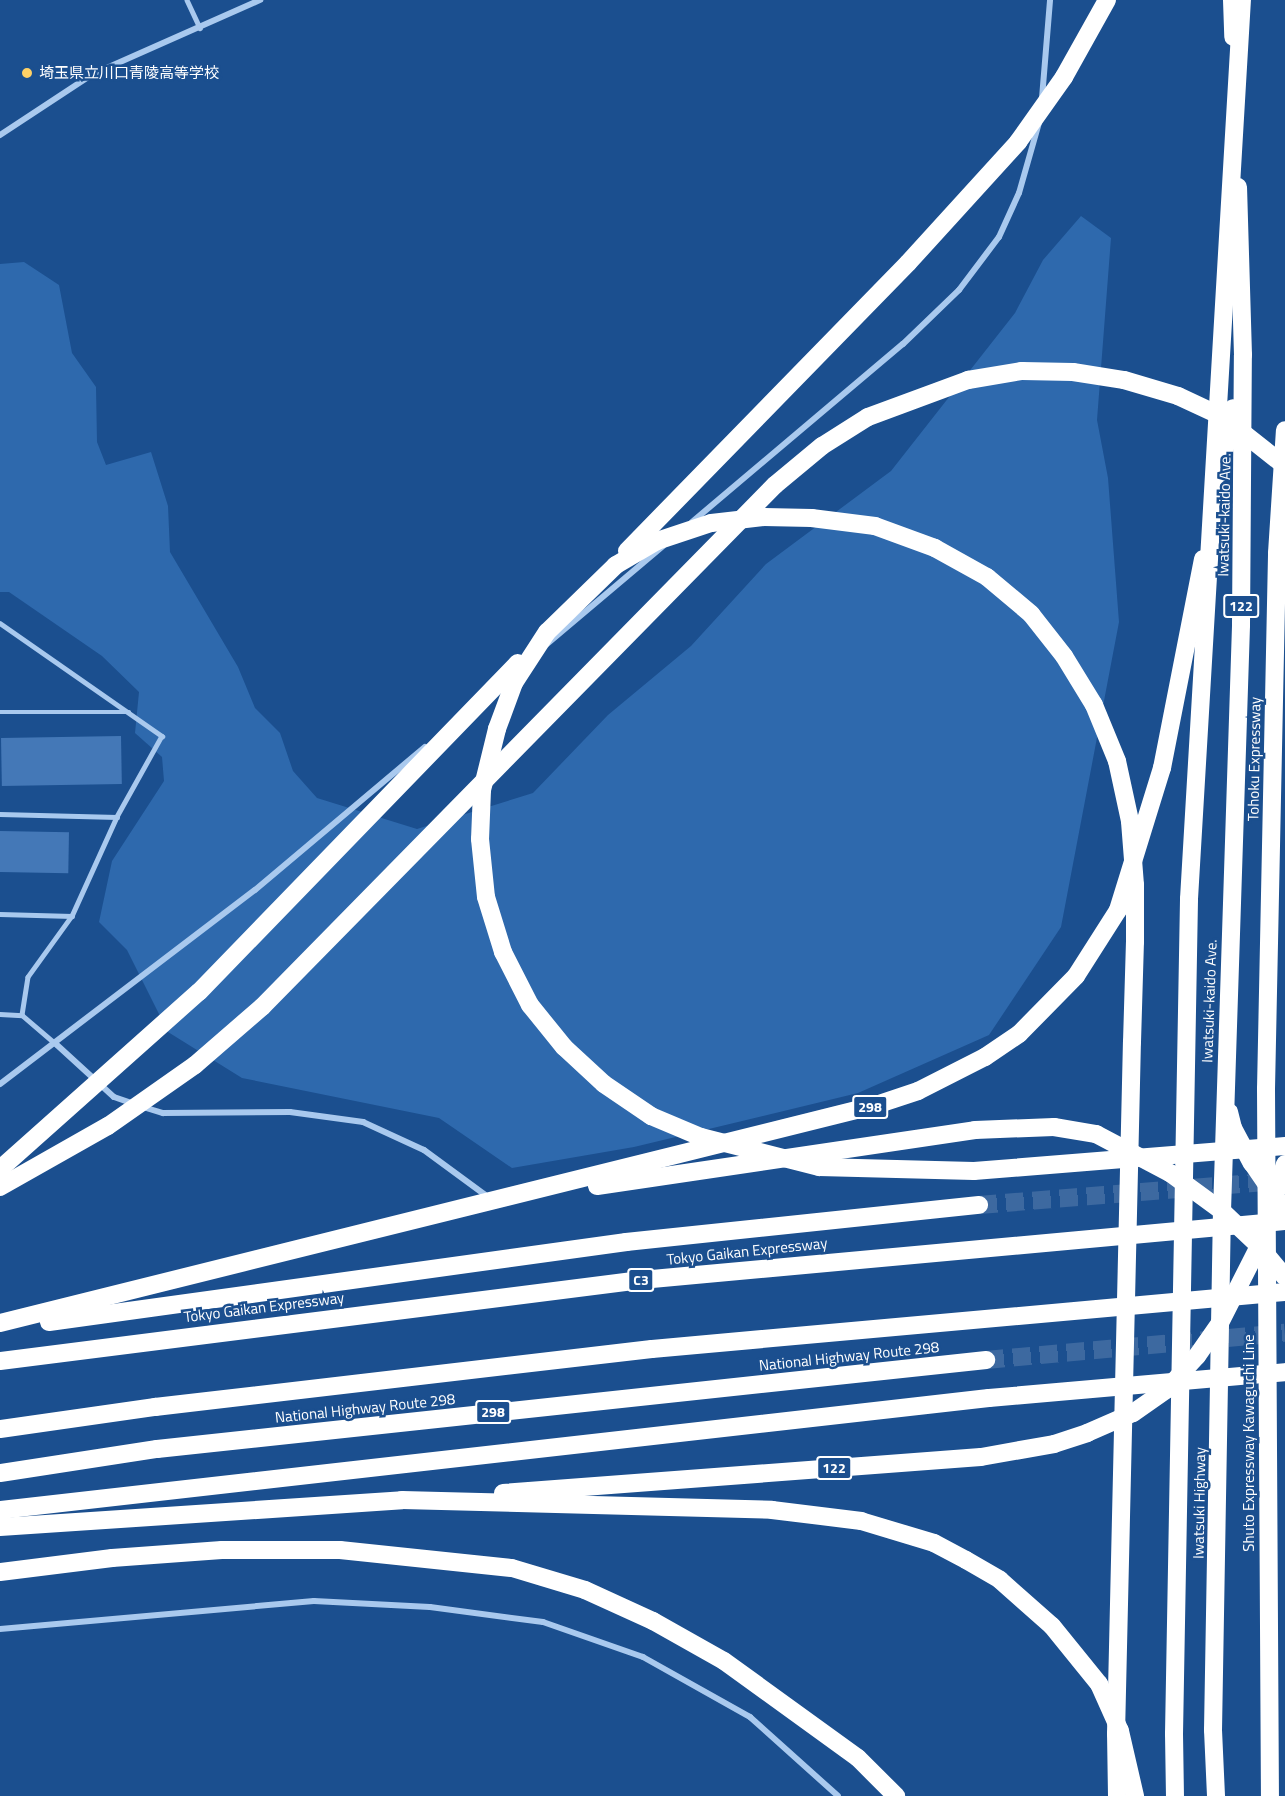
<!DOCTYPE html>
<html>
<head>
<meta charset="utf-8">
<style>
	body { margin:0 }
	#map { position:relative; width:1285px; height:1796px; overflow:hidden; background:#1b4f8f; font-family:"Titillium Web","Noto Sans JP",sans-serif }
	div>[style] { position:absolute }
	.green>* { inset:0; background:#2e69ad }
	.building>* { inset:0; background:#4478b7; transform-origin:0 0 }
	.highway-tunnel>* { height:18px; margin-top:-9px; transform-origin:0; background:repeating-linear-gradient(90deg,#3d69a0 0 18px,transparent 0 27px) }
	.lane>* { height:4.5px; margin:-2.25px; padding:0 2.25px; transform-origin:2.25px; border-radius:2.25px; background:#a9c9ee }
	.street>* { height:6px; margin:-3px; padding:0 3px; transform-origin:3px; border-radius:3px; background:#a9c9ee }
	.highway>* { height:18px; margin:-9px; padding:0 9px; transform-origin:9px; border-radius:9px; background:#fff }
	.highway-bridge>* { height:18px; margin:-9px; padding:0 9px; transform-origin:9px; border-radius:9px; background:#fff }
	.dots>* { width:16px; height:16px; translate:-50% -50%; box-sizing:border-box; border:3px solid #1b4f8f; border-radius:50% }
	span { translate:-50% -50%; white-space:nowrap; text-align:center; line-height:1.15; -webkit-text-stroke:5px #1b4f8f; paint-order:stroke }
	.shield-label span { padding:2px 4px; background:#1b4f8f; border:2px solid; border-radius:4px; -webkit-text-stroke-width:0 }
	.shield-label { font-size:14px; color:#fff; font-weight:700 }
	.poi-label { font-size:15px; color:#fff }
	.left { translate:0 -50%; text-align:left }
	.street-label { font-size:15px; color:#fff }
</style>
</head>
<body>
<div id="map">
	<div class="green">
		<div style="clip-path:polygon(1081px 216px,1111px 238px,1097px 420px,1108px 478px,1119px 622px,1061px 927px,989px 1035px,858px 1093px,634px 1147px,512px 1168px,439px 1118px,242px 1078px,168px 1032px,127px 950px,99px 922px,112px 861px,164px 781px,162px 757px,135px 733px,139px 692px,102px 656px,9px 592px,0 592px,0 264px,24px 262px,59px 285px,72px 353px,96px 387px,97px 442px,106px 465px,151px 452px,168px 506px,170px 552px,238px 667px,255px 708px,280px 733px,293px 771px,317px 798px,417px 829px,533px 793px,608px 715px,691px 646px,766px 564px,891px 471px,1015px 313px,1043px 260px)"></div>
	</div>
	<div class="building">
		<div style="left:121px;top:736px;width:48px;height:120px;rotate:89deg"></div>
		<div style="left:0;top:831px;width:69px;height:41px;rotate:1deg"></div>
	</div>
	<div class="highway-tunnel">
		<div style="left:979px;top:1205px;width:302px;rotate:-4.6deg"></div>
		<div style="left:986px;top:1360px;width:300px;rotate:-5.2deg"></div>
	</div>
	<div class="lane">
		<div style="left:187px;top:0;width:31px;rotate:65deg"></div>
		<div style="left:0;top:623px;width:198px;rotate:34.9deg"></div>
		<div style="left:162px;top:736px;width:93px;rotate:119.1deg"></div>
		<div style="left:117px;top:817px;width:109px;rotate:114.4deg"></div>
		<div style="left:72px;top:916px;width:75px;rotate:125.8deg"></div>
		<div style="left:28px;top:977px;width:38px;rotate:99deg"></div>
		<div style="left:0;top:712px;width:129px"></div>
		<div style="left:0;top:814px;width:117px;rotate:1.5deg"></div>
		<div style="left:0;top:914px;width:72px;rotate:1.6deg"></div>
		<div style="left:0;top:1014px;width:22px;rotate:3deg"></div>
		<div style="left:22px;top:1015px;width:45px;rotate:40.5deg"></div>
	</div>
	<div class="street">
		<div style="left:1042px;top:98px;width:98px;rotate:-85.3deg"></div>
		<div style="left:0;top:135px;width:111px;rotate:-33.3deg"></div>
		<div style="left:93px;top:74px;width:183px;rotate:-23.9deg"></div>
		<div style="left:692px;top:522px;width:276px;rotate:-40.2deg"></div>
		<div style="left:903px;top:344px;width:78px;rotate:-44deg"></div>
		<div style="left:959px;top:290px;width:66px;rotate:-53deg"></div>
		<div style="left:999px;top:237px;width:48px;rotate:-65.6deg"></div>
		<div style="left:1019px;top:193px;width:73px;rotate:-74.1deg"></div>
		<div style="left:547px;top:644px;width:152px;rotate:-40.2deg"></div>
		<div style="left:57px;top:1045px;width:77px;rotate:42.4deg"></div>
		<div style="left:114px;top:1097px;width:21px;rotate:19deg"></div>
		<div style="left:0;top:1084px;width:320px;rotate:-37.3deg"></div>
		<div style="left:255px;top:890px;width:222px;rotate:-40.1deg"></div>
		<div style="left:143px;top:1107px;width:21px;rotate:17deg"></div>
		<div style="left:163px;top:1113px;width:127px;rotate:-0.5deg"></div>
		<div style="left:290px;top:1112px;width:74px;rotate:7.8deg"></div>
		<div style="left:363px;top:1122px;width:67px;rotate:24.7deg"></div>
		<div style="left:424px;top:1150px;width:79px;rotate:36.3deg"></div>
		<div style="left:0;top:1629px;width:315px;rotate:-5.1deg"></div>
		<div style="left:314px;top:1601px;width:116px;rotate:3deg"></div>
		<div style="left:430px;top:1607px;width:114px;rotate:7.6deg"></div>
		<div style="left:543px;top:1622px;width:106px;rotate:19.3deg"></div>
		<div style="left:643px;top:1657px;width:123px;rotate:29.3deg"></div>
		<div style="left:750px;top:1717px;width:118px;rotate:41.9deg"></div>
	</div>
	<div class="highway">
		<div style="left:1232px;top:0;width:37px;rotate:88deg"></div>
		<div style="left:1220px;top:473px;width:66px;rotate:-78.7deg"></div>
		<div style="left:1266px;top:1089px;width:536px;rotate:-88.82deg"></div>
		<div style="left:1277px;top:553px;width:123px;rotate:-86.3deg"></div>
		<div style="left:1229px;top:1112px;width:16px;rotate:76deg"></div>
		<div style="left:1233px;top:1128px;width:40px;rotate:62deg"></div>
		<div style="left:1252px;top:1163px;width:58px;rotate:55.5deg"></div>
		<div style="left:597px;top:1186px;width:382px;rotate:-8.4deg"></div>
		<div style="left:975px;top:1130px;width:79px;rotate:-2.2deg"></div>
		<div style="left:1054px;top:1127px;width:43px;rotate:9.5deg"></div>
		<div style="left:1096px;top:1134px;width:84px;rotate:27.8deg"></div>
		<div style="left:1170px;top:1173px;width:64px;rotate:36.2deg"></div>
		<div style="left:1222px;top:1211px;width:51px;rotate:43.4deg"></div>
		<div style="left:1259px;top:1246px;width:40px;rotate:50deg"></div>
		<div style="left:49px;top:1322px;width:583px;rotate:-7.89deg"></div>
		<div style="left:626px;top:1242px;width:355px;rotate:-6deg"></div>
		<div style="left:0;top:1323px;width:903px;rotate:-13.97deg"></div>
		<div style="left:876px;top:1105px;width:44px;rotate:-18.4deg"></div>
		<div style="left:918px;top:1091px;width:75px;rotate:-26.9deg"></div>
		<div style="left:985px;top:1057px;width:41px;rotate:-34.1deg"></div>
		<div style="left:1019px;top:1034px;width:81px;rotate:-45.5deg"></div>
		<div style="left:1076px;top:976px;width:78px;rotate:-57.5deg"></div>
		<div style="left:1118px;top:910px;width:149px;rotate:-72.8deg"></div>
		<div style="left:1162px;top:768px;width:213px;rotate:-78.9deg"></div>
		<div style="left:0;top:1473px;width:159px;rotate:-8.7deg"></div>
		<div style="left:157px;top:1449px;width:834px;rotate:-6.13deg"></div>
		<div style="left:503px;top:1493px;width:479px;rotate:-4.3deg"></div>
		<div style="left:981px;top:1457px;width:74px;rotate:-10.1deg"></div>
		<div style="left:1054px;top:1444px;width:35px;rotate:-18deg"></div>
		<div style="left:1087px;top:1433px;width:50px;rotate:-23.5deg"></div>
		<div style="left:1133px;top:1413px;width:40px;rotate:-34.9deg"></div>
		<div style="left:1166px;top:1390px;width:46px;rotate:-47.6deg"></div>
		<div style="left:1197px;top:1356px;width:40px;rotate:-55.1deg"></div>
		<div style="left:1220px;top:1323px;width:86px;rotate:-63.1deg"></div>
		<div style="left:1259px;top:1246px;width:86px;rotate:-72.4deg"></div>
		<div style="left:0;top:1527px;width:403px;rotate:-3.8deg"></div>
		<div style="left:402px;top:1500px;width:370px;rotate:1.5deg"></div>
		<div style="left:772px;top:1510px;width:90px;rotate:7deg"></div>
		<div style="left:861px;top:1521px;width:76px;rotate:16.8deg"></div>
		<div style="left:934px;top:1543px;width:36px;rotate:28deg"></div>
		<div style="left:966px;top:1560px;width:39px;rotate:30deg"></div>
		<div style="left:1000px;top:1580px;width:69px;rotate:41.5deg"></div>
		<div style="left:1052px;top:1626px;width:75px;rotate:51deg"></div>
		<div style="left:1099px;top:1684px;width:51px;rotate:65.9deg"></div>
		<div style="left:1120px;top:1731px;width:67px;rotate:77deg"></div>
		<div style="left:0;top:1572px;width:113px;rotate:-7.1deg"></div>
		<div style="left:112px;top:1558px;width:110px;rotate:-4.2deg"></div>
		<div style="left:222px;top:1550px;width:118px"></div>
		<div style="left:340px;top:1550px;width:173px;rotate:6deg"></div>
		<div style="left:512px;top:1568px;width:76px;rotate:16.8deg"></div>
		<div style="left:585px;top:1590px;width:75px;rotate:24.5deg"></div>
		<div style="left:653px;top:1621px;width:81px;rotate:29.4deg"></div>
		<div style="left:724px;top:1661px;width:165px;rotate:35.9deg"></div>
		<div style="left:858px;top:1758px;width:54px;rotate:45deg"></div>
		<div style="left:1174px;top:1734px;width:62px;rotate:89.1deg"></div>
		<div style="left:1216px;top:1796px;width:66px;rotate:-92.6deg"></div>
		<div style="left:1213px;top:1730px;width:519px;rotate:-89.01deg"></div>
		<div style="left:1222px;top:1211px;width:586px;rotate:-88.14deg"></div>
		<div style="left:1241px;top:625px;width:270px;rotate:-89.6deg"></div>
		<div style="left:1243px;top:355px;width:168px;rotate:-91.7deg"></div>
	</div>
	<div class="highway-bridge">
		<div style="left:627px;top:551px;width:402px;rotate:-45.7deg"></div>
		<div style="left:908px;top:263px;width:164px;rotate:-47.7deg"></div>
		<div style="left:1018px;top:142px;width:80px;rotate:-54.7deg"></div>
		<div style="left:1064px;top:77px;width:88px;rotate:-60.8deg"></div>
		<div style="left:1266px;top:1089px;width:707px;rotate:89.68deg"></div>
		<div style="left:0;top:1169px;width:266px;rotate:-41.7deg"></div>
		<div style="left:199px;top:992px;width:458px;rotate:-45.9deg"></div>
		<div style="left:0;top:1187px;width:124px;rotate:-29.5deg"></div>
		<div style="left:108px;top:1126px;width:106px;rotate:-35deg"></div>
		<div style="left:195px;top:1065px;width:89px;rotate:-40.9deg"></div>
		<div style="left:262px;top:1007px;width:732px;rotate:-45.5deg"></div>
		<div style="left:775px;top:485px;width:61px;rotate:-39.7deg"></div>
		<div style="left:822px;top:446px;width:54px;rotate:-32.2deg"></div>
		<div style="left:868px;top:417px;width:107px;rotate:-20.3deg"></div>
		<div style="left:968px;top:380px;width:55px;rotate:-9.5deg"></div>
		<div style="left:1022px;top:371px;width:51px;rotate:1.1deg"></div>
		<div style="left:1073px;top:372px;width:52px;rotate:8.9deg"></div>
		<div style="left:1124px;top:380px;width:56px;rotate:16.5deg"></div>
		<div style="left:1178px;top:396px;width:50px;rotate:25deg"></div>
		<div style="left:1223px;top:417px;width:79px;rotate:38.3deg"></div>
		<div style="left:0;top:1361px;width:646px;rotate:-7.2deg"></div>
		<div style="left:641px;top:1280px;width:647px;rotate:-5.23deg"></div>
		<div style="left:0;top:1429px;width:157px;rotate:-8.1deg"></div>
		<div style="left:155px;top:1407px;width:500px;rotate:-6.66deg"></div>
		<div style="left:652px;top:1349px;width:636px;rotate:-5.15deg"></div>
		<div style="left:0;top:1510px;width:995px;rotate:-6.46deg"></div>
		<div style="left:989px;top:1398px;width:297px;rotate:-5deg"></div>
		<div style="left:1174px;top:1734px;width:835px;rotate:-88.97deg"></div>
		<div style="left:1189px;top:899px;width:901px;rotate:-86.63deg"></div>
		<div style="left:1117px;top:1796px;width:62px;rotate:-90.9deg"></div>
		<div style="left:1116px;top:1734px;width:692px;rotate:-88.68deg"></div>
		<div style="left:1132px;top:1042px;width:100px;rotate:-88.3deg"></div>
		<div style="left:1135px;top:942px;width:57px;rotate:-90deg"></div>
		<div style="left:1135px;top:885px;width:64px;rotate:-94.5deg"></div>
		<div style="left:1130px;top:821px;width:61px;rotate:-102.2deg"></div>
		<div style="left:1117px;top:761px;width:61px;rotate:-112.3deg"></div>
		<div style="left:1094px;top:705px;width:57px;rotate:-121.5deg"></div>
		<div style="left:1064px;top:656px;width:53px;rotate:-128.2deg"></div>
		<div style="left:1031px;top:614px;width:57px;rotate:-139.9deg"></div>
		<div style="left:987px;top:577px;width:60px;rotate:-150.9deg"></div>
		<div style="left:935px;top:548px;width:64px;rotate:-159.9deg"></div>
		<div style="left:875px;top:526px;width:64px;rotate:-172.8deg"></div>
		<div style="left:812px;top:518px;width:48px;rotate:-178.8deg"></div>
		<div style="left:764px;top:517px;width:53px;rotate:173.5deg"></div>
		<div style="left:711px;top:523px;width:57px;rotate:161.6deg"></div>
		<div style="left:657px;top:541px;width:48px;rotate:149.7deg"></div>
		<div style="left:616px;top:565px;width:96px;rotate:135.8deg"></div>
		<div style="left:547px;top:632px;width:61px;rotate:122.9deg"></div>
		<div style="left:514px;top:683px;width:49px;rotate:110.3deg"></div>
		<div style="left:497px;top:729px;width:63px;rotate:103.8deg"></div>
		<div style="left:482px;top:790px;width:49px;rotate:92.3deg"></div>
		<div style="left:480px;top:839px;width:58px;rotate:84.1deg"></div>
		<div style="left:486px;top:897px;width:58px;rotate:72.8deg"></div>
		<div style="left:503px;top:952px;width:59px;rotate:63deg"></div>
		<div style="left:530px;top:1005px;width:54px;rotate:51deg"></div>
		<div style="left:564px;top:1047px;width:54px;rotate:42.8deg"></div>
		<div style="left:604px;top:1084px;width:57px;rotate:34.2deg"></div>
		<div style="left:651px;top:1116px;width:54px;rotate:22.8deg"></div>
		<div style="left:701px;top:1137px;width:122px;rotate:14.3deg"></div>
		<div style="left:819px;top:1167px;width:155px;rotate:1.5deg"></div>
		<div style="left:974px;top:1171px;width:312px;rotate:-4.6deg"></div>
	</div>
	<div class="dots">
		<div style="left:27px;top:73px;background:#ffd166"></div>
	</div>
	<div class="shield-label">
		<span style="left:1241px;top:606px">122</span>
		<span style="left:870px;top:1107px">298</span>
		<span style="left:641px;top:1280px">C3</span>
		<span style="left:493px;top:1412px">298</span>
		<span style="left:834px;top:1468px">122</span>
	</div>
	<div class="poi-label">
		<span class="left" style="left:39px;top:73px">埼玉県立川口青陵高等学校</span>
	</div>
	<div class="street-label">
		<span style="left:1224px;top:515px;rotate:-89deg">Iwatsuki-kaido Ave.</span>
		<span style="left:1254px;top:759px;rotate:-89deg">Tohoku Expressway</span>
		<span style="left:1209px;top:1001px;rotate:-88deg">Iwatsuki-kaido Ave.</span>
		<span style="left:747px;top:1251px;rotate:-6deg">Tokyo Gaikan Expressway</span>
		<span style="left:264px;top:1307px;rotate:-7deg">Tokyo Gaikan Expressway</span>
		<span style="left:849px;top:1356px;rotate:-6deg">National Highway Route 298</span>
		<span style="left:365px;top:1408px;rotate:-6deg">National Highway Route 298</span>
		<span style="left:1249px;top:1443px;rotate:-90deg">Shuto Expressway Kawaguchi Line</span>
		<span style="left:1199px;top:1503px;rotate:-89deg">Iwatsuki Highway</span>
	</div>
</div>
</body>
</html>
